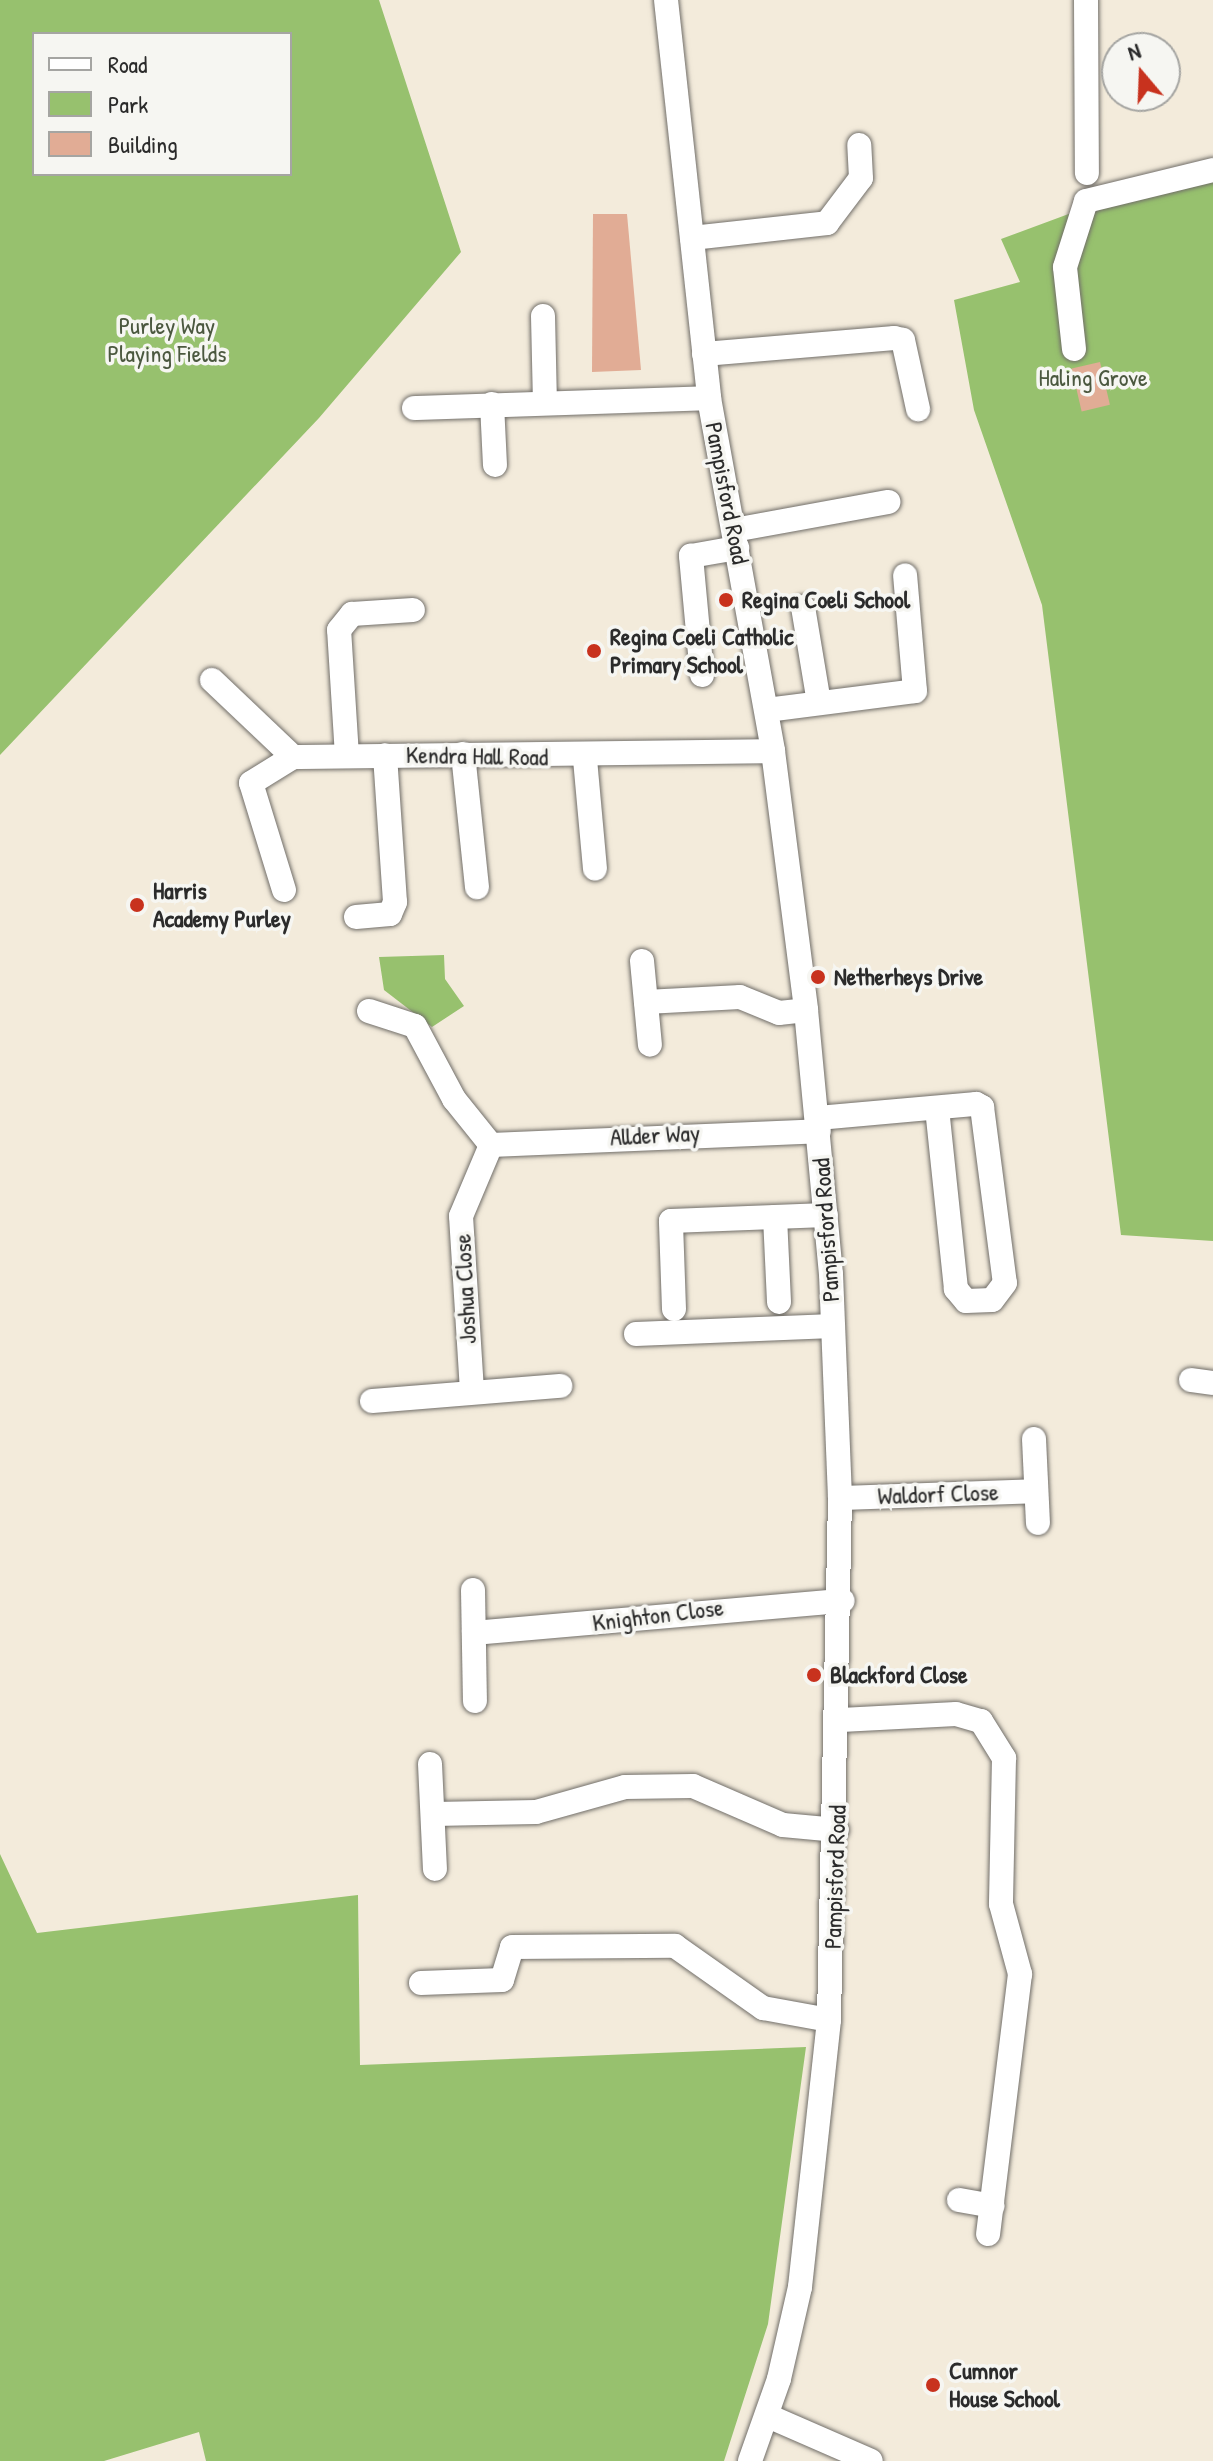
<!DOCTYPE html>
<html>
<head>
<meta charset="utf-8">
<style>
	body { margin:0 }
	#map { position:relative; width:1213px; height:2461px; overflow:hidden; background:#f3ebdb; font-family:"Patrick Hand",sans-serif }
	div>[style] { position:absolute }
	.green>* { inset:0; background:#97c16e }
	.building>* { inset:0; background:#e1ac95; transform-origin:0 0 }
	.roads { filter:drop-shadow(0 0 2px #716e69) drop-shadow(0 0 2px #716e69) }
	.minor>* { height:24px; margin:-12px; padding:0 12px; transform-origin:12px; border-radius:12px; background:#fff }
	.dots>* { width:22px; height:22px; translate:-50% -50%; box-sizing:border-box; border:4px solid #f6f6f2; border-radius:50% }
	span { translate:-50% -50%; white-space:nowrap; text-align:center; line-height:1.15; -webkit-text-stroke:7px #f6f6f2; paint-order:stroke }
	.park-label { font-size:24px; color:#4b583f }
	.street-label { font-size:24px; color:#2b2b2b }
	.poi-label { font-size:24px; color:#2b2b2b; font-weight:700 }
	.left { translate:0 -50%; text-align:left }
	.legend { position:absolute; left:32px; top:32px; width:260px; height:144px; box-sizing:border-box; background:#f6f6f2; border:2px solid #a5a5a2; margin:0; padding:10px 14px; list-style:none; font-size:24px; color:#2b2b2b }
	.legend li { display:flex; align-items:center; gap:16px; height:40px }
	.legend b { width:40px; border:2px solid #a5a5a2 }
	.north { position:absolute; left:1101px; top:32px; width:80px; height:80px; box-sizing:border-box; background:#f6f6f2; border:2px solid #a5a5a2; border-radius:50%; rotate:341deg; font-size:22px; font-weight:700; line-height:32px; text-align:center; color:#2b2b2b }
	.north::after { content:''; display:block; margin:auto; width:28px; height:36px; background:#c8321e; clip-path:polygon(50% 0,100% 100%,50% 72%,0 100%) }
</style>
</head>
<body>
<div id="map">
	<div class="green">
		<div style="clip-path:polygon(evenodd,0 0,379px 0,461px 252px,319px 418px,0 755px,0 0,34px 34px,290px 34px,290px 174px,34px 174px,34px 34px)"></div>
		<div style="clip-path:polygon(1213px 178px,1213px 1241px,1121px 1235px,1042px 605px,974px 410px,954px 300px,1020px 282px,1001px 239px,1101px 202px)"></div>
		<div style="clip-path:polygon(444px 955px,445px 979px,464px 1006px,432px 1027px,384px 990px,379px 957px)"></div>
		<div style="clip-path:polygon(0 1854px,37px 1933px,358px 1895px,360px 2065px,806px 2047px,768px 2324px,724px 2461px,206px 2461px,199px 2432px,104px 2461px,0 2461px)"></div>
	</div>
	<div class="building">
		<div style="clip-path:polygon(593px 214px,627px 214px,641px 370px,592px 372px)"></div>
		<div style="left:1100px;top:362px;width:44px;height:29px;rotate:77deg"></div>
	</div>
	<div class="roads">
		<div class="minor">
			<div style="left:666px;top:0;width:400px;rotate:83.8deg"></div>
			<div style="left:709px;top:398px;width:359px;rotate:79.7deg"></div>
			<div style="left:773px;top:751px;width:261px;rotate:82.7deg"></div>
			<div style="left:806px;top:1010px;width:265px;rotate:84.6deg"></div>
			<div style="left:831px;top:1274px;width:224px;rotate:87.7deg"></div>
			<div style="left:840px;top:1498px;width:522px;rotate:91.21deg"></div>
			<div style="left:829px;top:2020px;width:269px;rotate:96.2deg"></div>
			<div style="left:800px;top:2287px;width:94px;rotate:102.9deg"></div>
			<div style="left:779px;top:2379px;width:87px;rotate:109.5deg"></div>
			<div style="left:1086px;top:0;width:173px;rotate:89.7deg"></div>
			<div style="left:692px;top:238px;width:136px;rotate:-6.3deg"></div>
			<div style="left:827px;top:223px;width:56px;rotate:-52.9deg"></div>
			<div style="left:861px;top:178px;width:33px;rotate:-93deg"></div>
			<div style="left:543px;top:316px;width:86px;rotate:88.7deg"></div>
			<div style="left:1074px;top:349px;width:82px;rotate:-96.3deg"></div>
			<div style="left:1065px;top:267px;width:69px;rotate:-72.3deg"></div>
			<div style="left:1086px;top:201px;width:131px;rotate:-13.7deg"></div>
			<div style="left:704px;top:354px;width:191px;rotate:-4.8deg"></div>
			<div style="left:894px;top:338px;width:9px;rotate:13deg"></div>
			<div style="left:903px;top:340px;width:71px;rotate:77.7deg"></div>
			<div style="left:492px;top:404px;width:61px;rotate:87.2deg"></div>
			<div style="left:414px;top:408px;width:295px;rotate:-1.9deg"></div>
			<div style="left:734px;top:530px;width:157px;rotate:-10.3deg"></div>
			<div style="left:803px;top:607px;width:97px;rotate:80.5deg"></div>
			<div style="left:702px;top:675px;width:120px;rotate:-95.3deg"></div>
			<div style="left:691px;top:556px;width:47px;rotate:-9.9deg"></div>
			<div style="left:212px;top:680px;width:112px;rotate:43.5deg"></div>
			<div style="left:293px;top:757px;width:480px;rotate:-0.7deg"></div>
			<div style="left:767px;top:710px;width:149px;rotate:-7.3deg"></div>
			<div style="left:915px;top:691px;width:116px;rotate:-94.9deg"></div>
			<div style="left:463px;top:754px;width:134px;rotate:84deg"></div>
			<div style="left:347px;top:756px;width:126px;rotate:-93.6deg"></div>
			<div style="left:339px;top:630px;width:21px;rotate:-51deg"></div>
			<div style="left:352px;top:614px;width:61px;rotate:-3.8deg"></div>
			<div style="left:585px;top:759px;width:110px;rotate:84.8deg"></div>
			<div style="left:284px;top:890px;width:112px;rotate:-107.1deg"></div>
			<div style="left:251px;top:783px;width:49px;rotate:-31.8deg"></div>
			<div style="left:356px;top:917px;width:34px;rotate:-5deg"></div>
			<div style="left:390px;top:914px;width:13px;rotate:-67deg"></div>
			<div style="left:395px;top:902px;width:147px;rotate:-93.9deg"></div>
			<div style="left:642px;top:961px;width:84px;rotate:84.6deg"></div>
			<div style="left:646px;top:1002px;width:94px;rotate:-3deg"></div>
			<div style="left:740px;top:997px;width:42px;rotate:22.3deg"></div>
			<div style="left:779px;top:1013px;width:27px;rotate:-6deg"></div>
			<div style="left:369px;top:1011px;width:48px;rotate:18.1deg"></div>
			<div style="left:415px;top:1026px;width:83px;rotate:61.9deg"></div>
			<div style="left:454px;top:1099px;width:59px;rotate:51.2deg"></div>
			<div style="left:818px;top:1118px;width:159px;rotate:-5.1deg"></div>
			<div style="left:976px;top:1104px;width:7px;rotate:27deg"></div>
			<div style="left:982px;top:1107px;width:177px;rotate:82.6deg"></div>
			<div style="left:1005px;top:1283px;width:21px;rotate:127deg"></div>
			<div style="left:992px;top:1300px;width:26px;rotate:178deg"></div>
			<div style="left:966px;top:1301px;width:16px;rotate:-130deg"></div>
			<div style="left:956px;top:1289px;width:181px;rotate:-96deg"></div>
			<div style="left:491px;top:1145px;width:328px;rotate:-2.4deg"></div>
			<div style="left:775px;top:1217px;width:85px;rotate:87.3deg"></div>
			<div style="left:674px;top:1309px;width:88px;rotate:-92deg"></div>
			<div style="left:671px;top:1221px;width:155px;rotate:-2.2deg"></div>
			<div style="left:636px;top:1334px;width:197px;rotate:-2.3deg"></div>
			<div style="left:1191px;top:1380px;width:22px;rotate:8deg"></div>
			<div style="left:472px;top:1391px;width:175px;rotate:-93.6deg"></div>
			<div style="left:461px;top:1216px;width:77px;rotate:-67.1deg"></div>
			<div style="left:372px;top:1401px;width:189px;rotate:-4.6deg"></div>
			<div style="left:1034px;top:1439px;width:84px;rotate:87.3deg"></div>
			<div style="left:840px;top:1498px;width:196px;rotate:-2deg"></div>
			<div style="left:473px;top:1590px;width:111px;rotate:89deg"></div>
			<div style="left:474px;top:1633px;width:370px;rotate:-5deg"></div>
			<div style="left:841px;top:1720px;width:115px;rotate:-3deg"></div>
			<div style="left:956px;top:1714px;width:26px;rotate:16deg"></div>
			<div style="left:981px;top:1721px;width:44px;rotate:58.1deg"></div>
			<div style="left:1004px;top:1758px;width:146px;rotate:91.2deg"></div>
			<div style="left:1001px;top:1904px;width:73px;rotate:74.8deg"></div>
			<div style="left:1020px;top:1974px;width:262px;rotate:97deg"></div>
			<div style="left:430px;top:1764px;width:105px;rotate:87.3deg"></div>
			<div style="left:434px;top:1814px;width:102px;rotate:-1.1deg"></div>
			<div style="left:536px;top:1812px;width:92px;rotate:-15.7deg"></div>
			<div style="left:625px;top:1787px;width:68px;rotate:-0.8deg"></div>
			<div style="left:693px;top:1786px;width:98px;rotate:23.4deg"></div>
			<div style="left:783px;top:1825px;width:54px;rotate:5.3deg"></div>
			<div style="left:421px;top:1983px;width:81px;rotate:-2.1deg"></div>
			<div style="left:502px;top:1980px;width:34px;rotate:-73deg"></div>
			<div style="left:512px;top:1947px;width:163px;rotate:-0.4deg"></div>
			<div style="left:675px;top:1946px;width:108px;rotate:35.2deg"></div>
			<div style="left:763px;top:2008px;width:67px;rotate:10.3deg"></div>
			<div style="left:959px;top:2200px;width:34px;rotate:10deg"></div>
			<div style="left:768px;top:2416px;width:112px;rotate:23.6deg"></div>
		</div>
	</div>
	<div class="dots">
		<div style="left:726px;top:600px;background:#c8321e"></div>
		<div style="left:594px;top:651px;background:#c8321e"></div>
		<div style="left:137px;top:905px;background:#c8321e"></div>
		<div style="left:818px;top:977px;background:#c8321e"></div>
		<div style="left:814px;top:1675px;background:#c8321e"></div>
		<div style="left:933px;top:2385px;background:#c8321e"></div>
	</div>
	<div class="park-label">
		<span style="left:167px;top:340px">Purley Way<br>Playing Fields</span>
		<span style="left:1093px;top:378px">Haling Grove</span>
	</div>
	<div class="street-label">
		<span style="left:727px;top:493px;rotate:79deg">Pampisford Road</span>
		<span style="left:477px;top:756px;rotate:1deg">Kendra Hall Road</span>
		<span style="left:655px;top:1135px;rotate:-3deg">Allder Way</span>
		<span style="left:826px;top:1230px;rotate:-94deg">Pampisford Road</span>
		<span style="left:465px;top:1289px;rotate:-93deg">Joshua Close</span>
		<span style="left:938px;top:1494px;rotate:-2deg">Waldorf Close</span>
		<span style="left:658px;top:1615px;rotate:-7deg">Knighton Close</span>
		<span style="left:835px;top:1877px;rotate:-88deg">Pampisford Road</span>
	</div>
	<div class="poi-label">
		<span class="left" style="left:742px;top:600px">Regina Coeli School</span>
		<span class="left" style="left:610px;top:651px">Regina Coeli Catholic<br>Primary School</span>
		<span class="left" style="left:153px;top:905px">Harris<br>Academy Purley</span>
		<span class="left" style="left:834px;top:977px">Netherheys Drive</span>
		<span class="left" style="left:830px;top:1675px">Blackford Close</span>
		<span class="left" style="left:949px;top:2385px">Cumnor<br>House School</span>
	</div>
	<ul class="legend">
	<li><b style="height:10px;background:#fff"></b>Road</li>
	<li><b style="height:22px;background:#97c16e"></b>Park</li>
	<li><b style="height:22px;background:#e1ac95"></b>Building</li>
	</ul>
	<div class="north">N</div>
</div>
</body>
</html>
